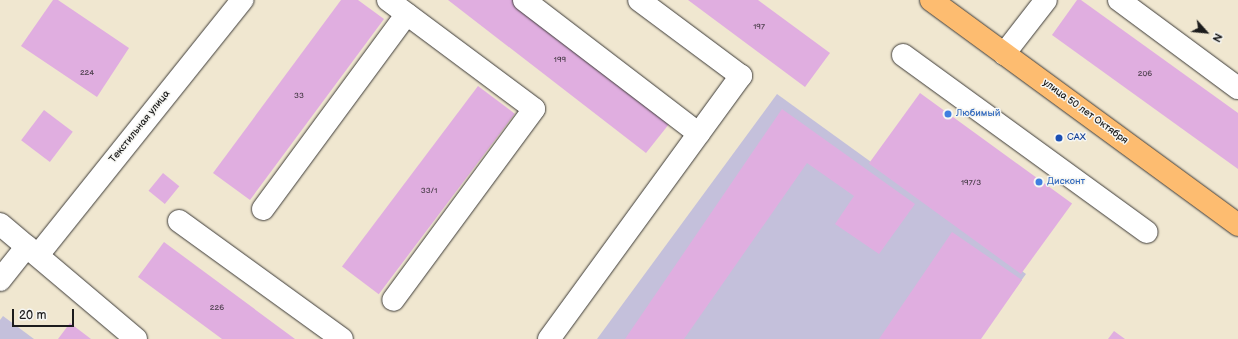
<!DOCTYPE html>
<html>
<head>
<meta charset="utf-8">
<style>
	body { margin:0 }
	#map { position:relative; width:1238px; height:339px; overflow:hidden; background:#f0e7d0; font-family:"Balsamiq Sans",sans-serif }
	div>[style] { position:absolute }
	.industrial>* { inset:0; background:#c4c0db }
	.building>* { inset:0; background:#e0aee0; transform-origin:0 0 }
	.roads { filter:drop-shadow(0 0 1px #3c3a37) drop-shadow(0 0 1px #3c3a37) }
	.minor>* { height:22px; margin:-11px; padding:0 11px; transform-origin:11px; border-radius:11px; background:#fff }
	.major>* { height:22px; margin:-11px; padding:0 11px; transform-origin:11px; border-radius:11px; background:#fdbc70 }
	.dots>* { width:11px; height:11px; translate:-50% -50%; box-sizing:border-box; border:2px solid #f6f6f2; border-radius:50% }
	span { translate:-50% -50%; white-space:nowrap; text-align:center; line-height:1.15; -webkit-text-stroke:3px #f6f6f2; paint-order:stroke }
	.number-label { font-size:8px; color:#4d404d }
	.number-label span { -webkit-text-stroke-width:0 }
	.street-label { font-size:10px; color:#1c1c1c }
	.shop-label { font-size:10px; color:#366cbe }
	.left { translate:0 -50%; text-align:left }
	.transit-label { font-size:10px; color:#164399 }
	.north { position:absolute; left:1186px; top:12px; width:40px; height:40px; -webkit-text-stroke:3px #f6f6f2; paint-order:stroke; rotate:117deg; font-size:11px; font-weight:700; line-height:16px; text-align:center; color:#1c1c1c }
	.north::after { content:''; display:block; margin:auto; width:14px; height:18px; background:#1c1c1c; clip-path:polygon(50% 0,100% 100%,50% 72%,0 100%) }
	.scale { position:absolute; left:12px; top:309px; width:62px; height:18px; box-sizing:border-box; border:2px solid #1c1c1c; border-top:0; padding-left:5px; font-size:12px; line-height:14px; white-space:nowrap; color:#1c1c1c; -webkit-text-stroke:3px #f6f6f2; paint-order:stroke }
</style>
</head>
<body>
<div id="map">
	<div class="industrial">
		<div style="clip-path:polygon(777px 94px,1026px 274px,979px 339px,597px 339px)"></div>
		<div style="clip-path:polygon(3px 316px,34px 339px,0 339px,0 320px)"></div>
	</div>
	<div class="building">
		<div style="clip-path:polygon(53px 0,58px 0,129px 48px,97px 97px,21px 46px)"></div>
		<div style="clip-path:polygon(341px 0,358px 0,384px 19px,250px 200px,213px 173px)"></div>
		<div style="clip-path:polygon(448px 0,519px 0,673px 119px,646px 153px)"></div>
		<div style="clip-path:polygon(688px 0,758px 0,830px 53px,805px 87px)"></div>
		<div style="clip-path:polygon(1077px 0,1081px 0,1238px 113px,1238px 169px,1052px 35px)"></div>
		<div style="left:478px;top:86px;width:46px;height:226px;rotate:37deg"></div>
		<div style="left:920px;top:93px;width:188px;height:87px;rotate:36deg"></div>
		<div style="clip-path:polygon(782px 109px,915px 204px,879px 254px,835px 224px,854px 196px,807px 163px,684px 339px,625px 339px)"></div>
		<div style="left:44px;top:110px;width:36px;height:38px;rotate:37deg"></div>
		<div style="left:163px;top:173px;width:21px;height:23px;rotate:39deg"></div>
		<div style="clip-path:polygon(952px 232px,1022px 280px,981px 339px,879px 339px)"></div>
		<div style="clip-path:polygon(164px 242px,295px 339px,222px 339px,138px 277px)"></div>
		<div style="clip-path:polygon(70px 323px,91px 339px,58px 339px)"></div>
		<div style="clip-path:polygon(1114px 331px,1125px 339px,1108px 339px)"></div>
	</div>
	<div class="roads">
		<div class="minor">
			<div style="left:388px;top:0;width:182px;rotate:36.7deg"></div>
			<div style="left:534px;top:109px;width:237px;rotate:126.4deg"></div>
			<div style="left:524px;top:0;width:220px;rotate:37.4deg"></div>
			<div style="left:1119px;top:0;width:148px;rotate:36.5deg"></div>
			<div style="left:1004px;top:54px;width:68px;rotate:-52.1deg"></div>
			<div style="left:903px;top:55px;width:301px;rotate:36deg"></div>
			<div style="left:263px;top:209px;width:242px;rotate:-53.6deg"></div>
			<div style="left:179px;top:221px;width:201px;rotate:35.9deg"></div>
			<div style="left:0;top:224px;width:178px;rotate:40.2deg"></div>
			<div style="left:38px;top:255px;width:327px;rotate:-51.3deg"></div>
			<div style="left:0;top:280px;width:43px;rotate:-51.5deg"></div>
			<div style="left:549px;top:339px;width:326px;rotate:-53.9deg"></div>
			<div style="left:741px;top:76px;width:127px;rotate:-143.3deg"></div>
		</div>
		<div class="major">
			<div style="left:931px;top:0;width:381px;rotate:36.2deg"></div>
		</div>
	</div>
	<div class="dots">
		<div style="left:948px;top:114px;background:#3f7fe0"></div>
		<div style="left:1059px;top:138px;background:#1a4fb4"></div>
		<div style="left:1039px;top:182px;background:#3f7fe0"></div>
	</div>
	<div class="number-label">
		<span style="left:759px;top:27px">197</span>
		<span style="left:560px;top:60px">199</span>
		<span style="left:87px;top:73px">224</span>
		<span style="left:1145px;top:74px">206</span>
		<span style="left:299px;top:96px">33</span>
		<span style="left:971px;top:183px">197/3</span>
		<span style="left:429px;top:191px">33/1</span>
		<span style="left:217px;top:308px">226</span>
	</div>
	<div class="street-label">
		<span style="left:1085px;top:112px;rotate:36deg">улица 50 лет Октября</span>
		<span style="left:140px;top:127px;rotate:-51deg">Текстильная улица</span>
	</div>
	<div class="shop-label">
		<span class="left" style="left:956px;top:114px">Любимый</span>
		<span class="left" style="left:1047px;top:182px">Дисконт</span>
	</div>
	<div class="transit-label">
		<span class="left" style="left:1067px;top:138px">САХ</span>
	</div>
	<div class="north">N</div>
	<div class="scale">20 m</div>
</div>
</body>
</html>
